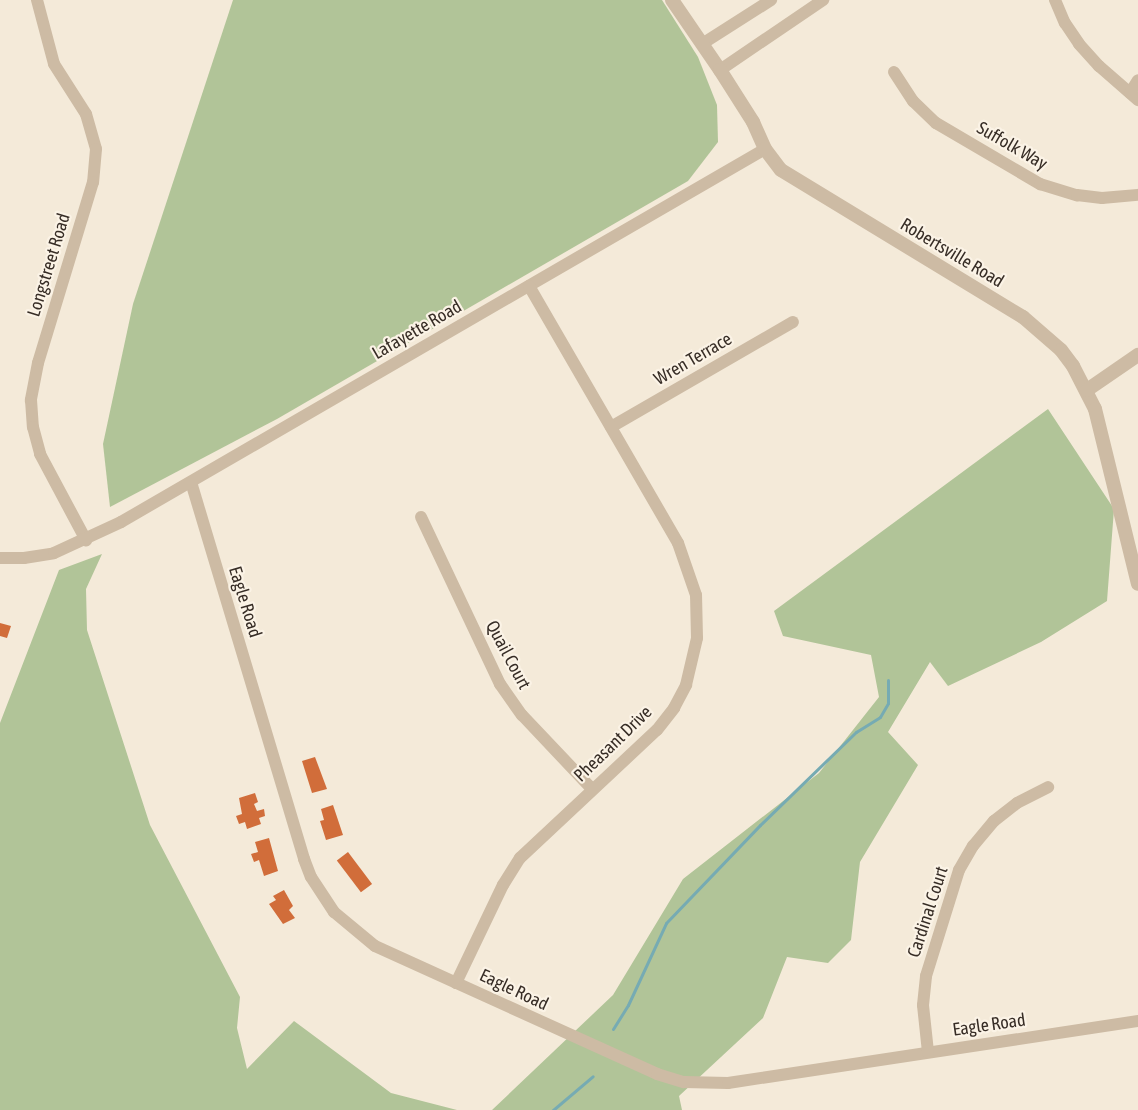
<!DOCTYPE html>
<html>
<head>
<meta charset="utf-8">
<style>
	body { margin:0 }
	#map { position:relative; width:1138px; height:1110px; overflow:hidden; background:#f4ead9; font-family:"Asap Condensed",sans-serif }
	div>[style] { position:absolute }
	.green>* { inset:0; background:#b1c498 }
	.stream>* { height:3px; margin:-1.5px; padding:0 1.5px; transform-origin:1.5px; border-radius:1.5px; background:#76abb3 }
	.building>* { inset:0; background:#d16d3a; transform-origin:0 0 }
	.minor>* { height:12px; margin:-6px; padding:0 6px; transform-origin:6px; border-radius:6px; background:#cdbba4 }
	.tertiary>* { height:14px; margin:-7px; padding:0 7px; transform-origin:7px; border-radius:7px; background:#cdbba4 }
	span { translate:-50% -50%; white-space:nowrap; text-align:center; line-height:1.15; -webkit-text-stroke:4.5px #fbf3e6; paint-order:stroke }
	.street-label { font-size:18px; color:#372d26 }
</style>
</head>
<body>
<div id="map">
	<div class="green">
		<div style="clip-path:polygon(233px 0,662px 0,698px 57px,717px 105px,718px 142px,688px 181px,277px 419px,110px 507px,103px 444px,133px 304px)"></div>
		<div style="clip-path:polygon(1048px 409px,1114px 509px,1107px 601px,1041px 642px,948px 686px,930px 662px,888px 732px,918px 765px,860px 862px,851px 940px,828px 963px,787px 957px,763px 1018px,679px 1096px,682px 1110px,492px 1110px,613px 995px,683px 879px,819px 773px,879px 697px,871px 655px,783px 636px,774px 611px)"></div>
		<div style="clip-path:polygon(102px 554px,86px 589px,87px 630px,150px 825px,240px 997px,237px 1028px,247px 1069px,294px 1021px,391px 1093px,457px 1110px,0 1110px,0 723px,59px 570px)"></div>
	</div>
	<div class="stream">
		<div style="left:613px;top:1029px;width:28px;rotate:-58deg"></div>
		<div style="left:628px;top:1005px;width:90px;rotate:-65.1deg"></div>
		<div style="left:666px;top:923px;width:136px;rotate:-46.2deg"></div>
		<div style="left:760px;top:825px;width:134px;rotate:-44.1deg"></div>
		<div style="left:856px;top:732px;width:28px;rotate:-32deg"></div>
		<div style="left:880px;top:717px;width:16px;rotate:-60deg"></div>
		<div style="left:888px;top:703px;width:23px;rotate:-90deg"></div>
		<div style="left:553px;top:1110px;width:52px;rotate:-40.4deg"></div>
	</div>
	<div class="building">
		<div style="clip-path:polygon(0 623px,11px 626px,7px 638px,0 636px)"></div>
		<div style="clip-path:polygon(315px 757px,327px 789px,312px 793px,302px 761px)"></div>
		<div style="clip-path:polygon(255px 793px,258px 802px,254px 804px,257px 811px,264px 809px,265px 816px,259px 818px,261px 824px,247px 829px,245px 822px,239px 824px,236px 816px,242px 814px,239px 798px)"></div>
		<div style="clip-path:polygon(333px 805px,343px 835px,326px 840px,320px 821px,324px 820px,321px 809px)"></div>
		<div style="clip-path:polygon(269px 838px,278px 871px,264px 876px,259px 860px,254px 862px,251px 854px,258px 852px,255px 842px)"></div>
		<div style="left:348px;top:852px;width:40px;height:14px;rotate:53deg"></div>
		<div style="clip-path:polygon(284px 890px,293px 906px,289px 910px,295px 918px,283px 924px,269px 904px,276px 900px,273px 896px)"></div>
	</div>
	<div class="minor">
		<div style="left:37px;top:0;width:66px;rotate:75.1deg"></div>
		<div style="left:54px;top:64px;width:59px;rotate:57.4deg"></div>
		<div style="left:86px;top:114px;width:36px;rotate:74deg"></div>
		<div style="left:96px;top:149px;width:33px;rotate:95deg"></div>
		<div style="left:93px;top:182px;width:189px;rotate:106.9deg"></div>
		<div style="left:38px;top:363px;width:38px;rotate:101deg"></div>
		<div style="left:31px;top:400px;width:27px;rotate:86deg"></div>
		<div style="left:33px;top:427px;width:28px;rotate:75deg"></div>
		<div style="left:40px;top:454px;width:98px;rotate:61.9deg"></div>
		<div style="left:1055px;top:0;width:25px;rotate:67deg"></div>
		<div style="left:1065px;top:23px;width:25px;rotate:56deg"></div>
		<div style="left:1079px;top:44px;width:30px;rotate:48deg"></div>
		<div style="left:1099px;top:66px;width:52px;rotate:41.1deg"></div>
		<div style="left:702px;top:44px;width:82px;rotate:-32.5deg"></div>
		<div style="left:720px;top:70px;width:125px;rotate:-34.2deg"></div>
		<div style="left:894px;top:72px;width:35px;rotate:57deg"></div>
		<div style="left:913px;top:101px;width:32px;rotate:44deg"></div>
		<div style="left:936px;top:123px;width:121px;rotate:30.4deg"></div>
		<div style="left:1040px;top:184px;width:39px;rotate:17deg"></div>
		<div style="left:1077px;top:195px;width:25px;rotate:7deg"></div>
		<div style="left:1102px;top:198px;width:36px;rotate:-5deg"></div>
		<div style="left:1130px;top:93px;width:15px;rotate:-58deg"></div>
		<div style="left:611px;top:427px;width:210px;rotate:-30deg"></div>
		<div style="left:191px;top:482px;width:394px;rotate:73.3deg"></div>
		<div style="left:304px;top:859px;width:19px;rotate:69deg"></div>
		<div style="left:311px;top:877px;width:42px;rotate:56.7deg"></div>
		<div style="left:334px;top:912px;width:53px;rotate:39.7deg"></div>
		<div style="left:375px;top:946px;width:310px;rotate:24.4deg"></div>
		<div style="left:657px;top:1074px;width:28px;rotate:17deg"></div>
		<div style="left:684px;top:1082px;width:44px;rotate:1.3deg"></div>
		<div style="left:728px;top:1083px;width:415px;rotate:-8.6deg"></div>
		<div style="left:421px;top:517px;width:185px;rotate:64.7deg"></div>
		<div style="left:500px;top:684px;width:38px;rotate:55deg"></div>
		<div style="left:522px;top:715px;width:102px;rotate:46.6deg"></div>
		<div style="left:0;top:558px;width:24px"></div>
		<div style="left:24px;top:558px;width:30px;rotate:-9deg"></div>
		<div style="left:54px;top:553px;width:74px;rotate:-24.8deg"></div>
		<div style="left:121px;top:522px;width:744px;rotate:-30.08deg"></div>
		<div style="left:456px;top:983px;width:109px;rotate:-64.4deg"></div>
		<div style="left:503px;top:885px;width:32px;rotate:-58deg"></div>
		<div style="left:520px;top:858px;width:187px;rotate:-43.1deg"></div>
		<div style="left:657px;top:730px;width:28px;rotate:-52deg"></div>
		<div style="left:674px;top:708px;width:26px;rotate:-62deg"></div>
		<div style="left:686px;top:685px;width:48px;rotate:-76.8deg"></div>
		<div style="left:697px;top:638px;width:43px;rotate:-91.3deg"></div>
		<div style="left:696px;top:595px;width:55px;rotate:-109.1deg"></div>
		<div style="left:678px;top:543px;width:297px;rotate:-120.1deg"></div>
		<div style="left:928px;top:1052px;width:47px;rotate:-96.1deg"></div>
		<div style="left:923px;top:1005px;width:29px;rotate:-84deg"></div>
		<div style="left:926px;top:976px;width:111px;rotate:-72.7deg"></div>
		<div style="left:959px;top:870px;width:28px;rotate:-60deg"></div>
		<div style="left:973px;top:846px;width:33px;rotate:-50deg"></div>
		<div style="left:994px;top:821px;width:29px;rotate:-38deg"></div>
		<div style="left:1017px;top:803px;width:35px;rotate:-27deg"></div>
	</div>
	<div class="tertiary">
		<div style="left:672px;top:0;width:85px;rotate:55.6deg"></div>
		<div style="left:720px;top:70px;width:62px;rotate:57.6deg"></div>
		<div style="left:753px;top:122px;width:30px;rotate:66deg"></div>
		<div style="left:765px;top:149px;width:26px;rotate:53deg"></div>
		<div style="left:781px;top:170px;width:283px;rotate:31.3deg"></div>
		<div style="left:1023px;top:317px;width:50px;rotate:41deg"></div>
		<div style="left:1061px;top:350px;width:20px;rotate:53deg"></div>
		<div style="left:1073px;top:366px;width:48px;rotate:62.9deg"></div>
		<div style="left:1095px;top:409px;width:180px;rotate:76.2deg"></div>
		<div style="left:1087px;top:390px;width:62px;rotate:-34.5deg"></div>
	</div>
	<div class="street-label">
		<span style="left:1012px;top:146px;rotate:30deg">Suffolk Way</span>
		<span style="left:952px;top:253px;rotate:31deg">Robertsville Road</span>
		<span style="left:49px;top:265px;rotate:-73deg">Longstreet Road</span>
		<span style="left:417px;top:330px;rotate:-30deg">Lafayette Road</span>
		<span style="left:693px;top:359px;rotate:-30deg">Wren Terrace</span>
		<span style="left:245px;top:602px;rotate:73deg">Eagle Road</span>
		<span style="left:508px;top:655px;rotate:62deg">Quail Court</span>
		<span style="left:613px;top:744px;rotate:-44deg">Pheasant Drive</span>
		<span style="left:928px;top:912px;rotate:-72deg">Cardinal Court</span>
		<span style="left:514px;top:990px;rotate:25deg">Eagle Road</span>
		<span style="left:989px;top:1025px;rotate:-8deg">Eagle Road</span>
	</div>
</div>
</body>
</html>
